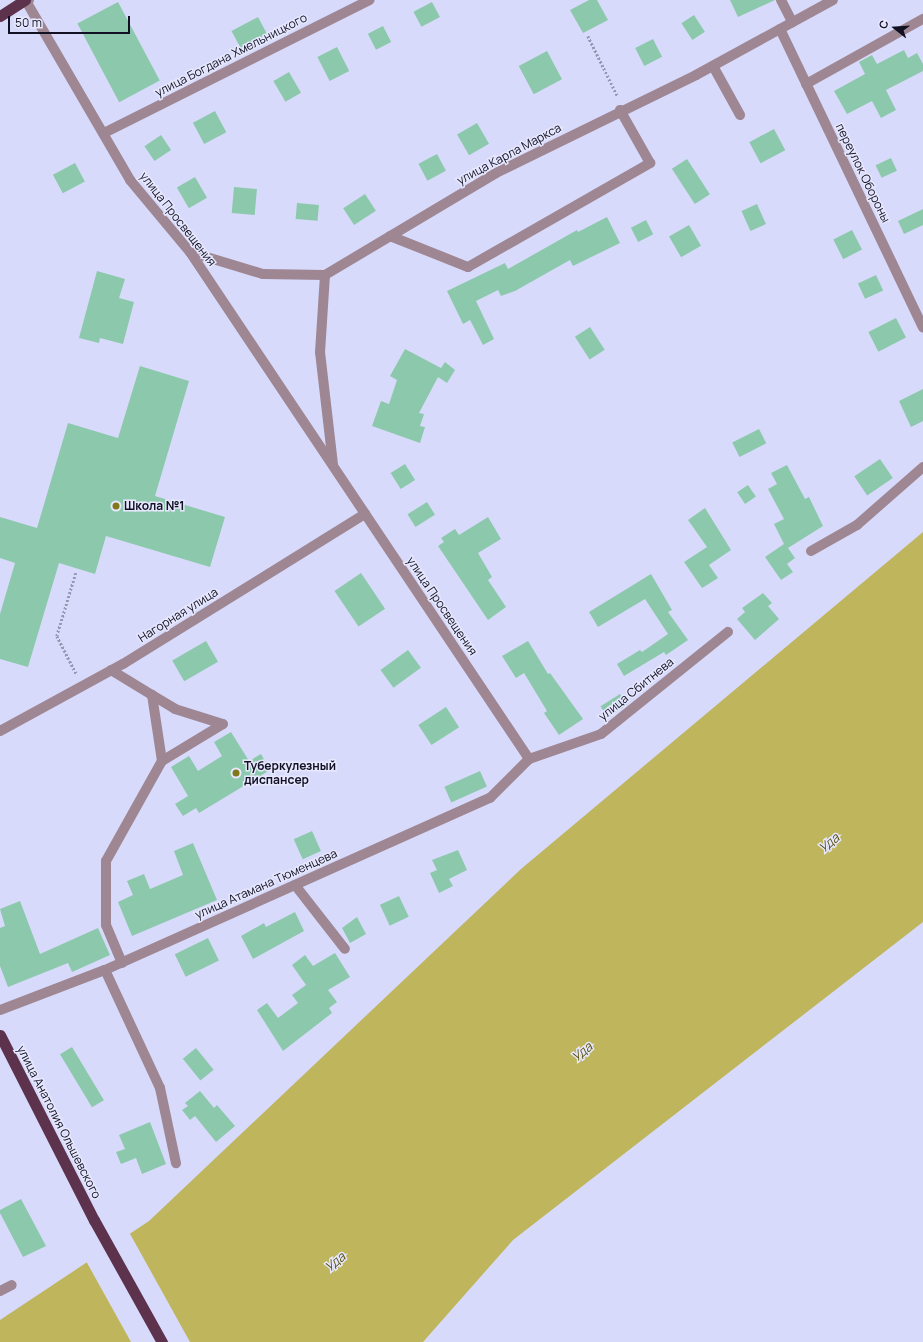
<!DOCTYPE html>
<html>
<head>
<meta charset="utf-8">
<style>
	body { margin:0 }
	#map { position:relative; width:923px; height:1342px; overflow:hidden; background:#d8dafb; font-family:Manrope,sans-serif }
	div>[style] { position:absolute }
	.water>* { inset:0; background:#beb55d }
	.pier>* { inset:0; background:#d8dafb }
	.building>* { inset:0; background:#8cc9ac; transform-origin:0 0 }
	.path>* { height:2.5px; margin-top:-1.25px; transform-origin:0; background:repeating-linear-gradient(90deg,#9597b3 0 2px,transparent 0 4px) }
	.service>* { height:10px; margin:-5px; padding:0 5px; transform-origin:5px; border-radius:5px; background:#9e8693 }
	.minor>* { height:10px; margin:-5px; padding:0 5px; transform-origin:5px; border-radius:5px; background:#9e8693 }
	.trunk>* { height:11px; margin:-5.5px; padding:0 5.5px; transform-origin:5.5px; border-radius:5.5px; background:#5c324c }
	.dots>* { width:11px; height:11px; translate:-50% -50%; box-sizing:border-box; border:2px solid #e7e8fe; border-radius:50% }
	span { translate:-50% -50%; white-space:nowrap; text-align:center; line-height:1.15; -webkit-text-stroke:3px #e7e8fe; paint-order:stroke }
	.street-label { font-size:12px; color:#111123 }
	.poi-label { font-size:12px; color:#111123; font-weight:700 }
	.left { translate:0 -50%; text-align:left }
	.water-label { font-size:13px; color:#59520e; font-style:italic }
	.north { position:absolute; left:875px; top:8px; width:40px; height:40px; -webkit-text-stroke:3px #e7e8fe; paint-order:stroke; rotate:287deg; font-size:11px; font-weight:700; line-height:16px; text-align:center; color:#111123 }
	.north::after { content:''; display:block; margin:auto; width:14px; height:18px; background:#111123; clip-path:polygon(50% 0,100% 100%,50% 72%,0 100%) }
	.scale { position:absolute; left:8px; top:16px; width:122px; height:18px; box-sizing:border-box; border:2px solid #111123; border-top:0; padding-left:5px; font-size:12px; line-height:14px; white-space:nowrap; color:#111123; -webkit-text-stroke:3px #e7e8fe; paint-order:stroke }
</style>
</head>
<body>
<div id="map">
	<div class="water">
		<div style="clip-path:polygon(923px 532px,923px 922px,513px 1240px,423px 1342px,0 1342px,0 1320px,149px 1221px,521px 869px)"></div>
	</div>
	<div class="pier">
		<div style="clip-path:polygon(129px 1232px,190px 1342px,131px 1342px,86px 1261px)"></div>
	</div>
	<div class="building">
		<div style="clip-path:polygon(589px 0,597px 0,608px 20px,583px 33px,570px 10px)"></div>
		<div style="clip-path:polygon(730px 0,775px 0,738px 17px)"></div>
		<div style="left:118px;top:2px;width:89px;height:46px;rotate:62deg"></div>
		<div style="left:432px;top:2px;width:17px;height:21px;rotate:62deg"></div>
		<div style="left:694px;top:15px;width:20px;height:15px;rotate:57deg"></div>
		<div style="left:258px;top:17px;width:19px;height:30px;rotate:62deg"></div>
		<div style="left:383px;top:26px;width:18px;height:17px;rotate:63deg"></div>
		<div style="left:653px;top:39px;width:20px;height:20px;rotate:63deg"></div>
		<div style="left:337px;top:47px;width:27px;height:22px;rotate:63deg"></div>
		<div style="clip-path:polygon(904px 50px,908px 58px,917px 53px,923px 64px,923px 71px,886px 90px,896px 110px,881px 118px,872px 101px,847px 114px,834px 91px,865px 74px,859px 62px,872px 55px,877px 64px)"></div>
		<div style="left:547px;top:51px;width:32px;height:32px;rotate:62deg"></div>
		<div style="left:289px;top:72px;width:24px;height:18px;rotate:60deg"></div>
		<div style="left:215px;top:111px;width:24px;height:25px;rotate:62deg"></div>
		<div style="left:477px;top:123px;width:24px;height:23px;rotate:60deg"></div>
		<div style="left:774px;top:129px;width:24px;height:28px;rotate:62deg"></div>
		<div style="left:161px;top:135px;width:18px;height:20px;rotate:56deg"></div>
		<div style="left:437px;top:154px;width:19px;height:21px;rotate:62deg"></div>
		<div style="left:891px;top:158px;width:14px;height:17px;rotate:65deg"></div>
		<div style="left:687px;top:159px;width:42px;height:18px;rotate:57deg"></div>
		<div style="left:75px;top:163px;width:21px;height:25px;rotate:62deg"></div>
		<div style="left:195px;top:177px;width:24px;height:21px;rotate:60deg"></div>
		<div style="left:234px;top:187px;width:23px;height:26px;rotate:5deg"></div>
		<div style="left:365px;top:194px;width:20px;height:26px;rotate:57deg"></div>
		<div style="left:297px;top:203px;width:22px;height:16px;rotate:5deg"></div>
		<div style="left:757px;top:204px;width:22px;height:17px;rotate:66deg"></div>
		<div style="clip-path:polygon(923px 209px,923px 225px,904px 234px,898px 221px)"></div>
		<div style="clip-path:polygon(607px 217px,620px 243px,573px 266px,570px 260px,515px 291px,501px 296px,498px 290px,476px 301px,494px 339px,483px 345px,470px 320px,463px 324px,447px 291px,505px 263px,508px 269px,577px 230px,578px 232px)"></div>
		<div style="left:646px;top:220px;width:16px;height:17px;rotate:63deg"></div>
		<div style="left:689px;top:225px;width:24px;height:23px;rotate:60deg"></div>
		<div style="left:852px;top:230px;width:22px;height:21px;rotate:63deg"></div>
		<div style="clip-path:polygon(97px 271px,125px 279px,119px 298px,134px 302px,123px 344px,100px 338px,99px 343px,79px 338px)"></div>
		<div style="left:876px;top:275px;width:17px;height:20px;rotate:65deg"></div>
		<div style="left:896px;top:318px;width:22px;height:31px;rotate:63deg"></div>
		<div style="left:590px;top:327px;width:27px;height:18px;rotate:57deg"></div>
		<div style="clip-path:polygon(405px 349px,441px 368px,445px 362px,455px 370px,447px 383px,438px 377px,419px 413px,424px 414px,420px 426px,425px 427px,420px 443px,372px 426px,381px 401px,389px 404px,397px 380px,390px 376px)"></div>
		<div style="clip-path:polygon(140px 366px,189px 381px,155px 496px,225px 517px,210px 567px,106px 536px,95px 574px,59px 563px,28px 667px,0 659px,0 614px,15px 563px,0 558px,0 517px,37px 528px,68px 423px,118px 438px)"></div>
		<div style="clip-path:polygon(923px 389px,923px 421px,911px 427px,899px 401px)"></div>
		<div style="left:759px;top:429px;width:16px;height:30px;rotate:63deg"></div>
		<div style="left:880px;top:459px;width:23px;height:31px;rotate:56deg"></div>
		<div style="left:405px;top:464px;width:19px;height:17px;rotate:58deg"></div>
		<div style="clip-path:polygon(787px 465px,805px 499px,809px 497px,823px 526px,788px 548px,795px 558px,787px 564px,793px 572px,781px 580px,765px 557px,784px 544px,774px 524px,784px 519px,768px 489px,777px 484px,771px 473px)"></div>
		<div style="left:748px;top:485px;width:14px;height:13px;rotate:56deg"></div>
		<div style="left:427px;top:502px;width:15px;height:23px;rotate:58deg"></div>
		<div style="clip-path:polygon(705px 508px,731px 550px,709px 565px,718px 578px,702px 588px,684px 562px,707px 547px,688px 520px)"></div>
		<div style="clip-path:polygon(488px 517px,501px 539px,478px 553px,492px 577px,488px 580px,506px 607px,488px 620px,438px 546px,444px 542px,441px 538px,455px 529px,459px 535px)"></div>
		<div style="left:361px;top:573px;width:43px;height:32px;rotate:56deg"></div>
		<div style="clip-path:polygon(651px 574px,672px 610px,668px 612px,688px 640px,666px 655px,664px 652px,624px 676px,617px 664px,640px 650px,642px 652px,668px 634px,645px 599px,598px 627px,589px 612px)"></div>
		<div style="clip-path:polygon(763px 593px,772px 603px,768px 606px,779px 619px,755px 640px,737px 619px,745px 612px,742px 608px)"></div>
		<div style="left:206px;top:641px;width:24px;height:39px;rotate:60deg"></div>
		<div style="clip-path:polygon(528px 641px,548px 674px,550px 673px,583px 719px,559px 735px,544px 713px,547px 711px,524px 673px,516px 678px,502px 656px)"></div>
		<div style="left:408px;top:650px;width:22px;height:34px;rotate:54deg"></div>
		<div style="left:620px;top:694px;width:13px;height:23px;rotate:58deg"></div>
		<div style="left:446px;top:707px;width:24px;height:33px;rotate:57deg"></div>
		<div style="clip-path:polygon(231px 732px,249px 761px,261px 754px,270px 770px,199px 813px,196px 808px,183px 816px,175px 804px,188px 796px,171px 767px,189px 756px,198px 771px,222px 756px,214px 742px)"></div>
		<div style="left:480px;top:771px;width:17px;height:39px;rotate:66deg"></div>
		<div style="left:312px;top:831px;width:22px;height:20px;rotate:66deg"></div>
		<div style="clip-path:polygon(193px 843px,217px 900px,132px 936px,118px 902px,133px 895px,127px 881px,144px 874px,150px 889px,183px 875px,174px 851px)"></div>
		<div style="clip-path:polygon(458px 850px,467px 870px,449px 879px,453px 886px,439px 893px,430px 873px,437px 870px,432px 860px)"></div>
		<div style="left:399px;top:896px;width:23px;height:21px;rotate:65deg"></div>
		<div style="clip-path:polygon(20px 901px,40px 954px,98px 928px,110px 955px,72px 972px,68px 963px,8px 987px,0 966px,0 928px,5px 926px,0 909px)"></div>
		<div style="clip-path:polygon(295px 912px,304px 931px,253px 959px,241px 936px,264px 923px,266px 927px)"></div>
		<div style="clip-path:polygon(357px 917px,366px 934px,350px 943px,342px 928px)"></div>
		<div style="left:208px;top:938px;width:25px;height:37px;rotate:64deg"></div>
		<div style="clip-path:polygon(335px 953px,350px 977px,328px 990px,337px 1002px,329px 1008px,332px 1013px,283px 1051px,257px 1010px,267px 1003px,278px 1018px,298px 1003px,292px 995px,306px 985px,292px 965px,305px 955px,313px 966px)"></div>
		<div style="left:72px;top:1047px;width:62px;height:14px;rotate:59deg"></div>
		<div style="left:196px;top:1048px;width:28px;height:17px;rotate:51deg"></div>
		<div style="clip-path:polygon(200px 1091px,214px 1108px,217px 1105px,235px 1126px,216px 1142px,195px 1116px,190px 1120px,182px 1110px,188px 1106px,185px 1103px)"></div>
		<div style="clip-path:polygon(150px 1122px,166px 1164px,142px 1174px,136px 1158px,121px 1164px,116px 1152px,125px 1149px,119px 1135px)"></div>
		<div style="clip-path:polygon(21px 1199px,46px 1246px,23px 1257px,0 1213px,0 1210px)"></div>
	</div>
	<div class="path">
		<div style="left:588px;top:36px;width:68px;rotate:63.8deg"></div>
		<div style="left:76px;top:573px;width:66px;rotate:106.8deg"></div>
		<div style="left:57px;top:636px;width:44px;rotate:62.9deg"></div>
	</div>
	<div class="service">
		<div style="left:713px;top:66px;width:56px;rotate:61.1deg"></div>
		<div style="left:806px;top:84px;width:134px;rotate:-29.1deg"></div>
		<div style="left:390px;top:236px;width:84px;rotate:21.7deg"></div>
		<div style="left:468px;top:267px;width:210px;rotate:-29.7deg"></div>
		<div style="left:650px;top:163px;width:61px;rotate:-119.5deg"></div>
		<div style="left:111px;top:670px;width:48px;rotate:31.4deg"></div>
		<div style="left:152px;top:695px;width:27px;rotate:31deg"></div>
		<div style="left:175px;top:709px;width:50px;rotate:17.4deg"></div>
		<div style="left:223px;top:724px;width:71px;rotate:148.8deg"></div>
		<div style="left:162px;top:761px;width:67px;rotate:-98.6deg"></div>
		<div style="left:295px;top:885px;width:81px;rotate:52deg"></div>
		<div style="left:122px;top:963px;width:41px;rotate:-112.8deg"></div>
		<div style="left:106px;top:925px;width:64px;rotate:-90deg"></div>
		<div style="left:106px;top:861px;width:115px;rotate:-60.8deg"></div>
		<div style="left:105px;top:970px;width:130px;rotate:65deg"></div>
		<div style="left:160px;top:1088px;width:77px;rotate:78deg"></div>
	</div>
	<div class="minor">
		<div style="left:29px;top:0;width:3px;rotate:162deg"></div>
		<div style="left:26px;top:1px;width:207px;rotate:59.8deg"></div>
		<div style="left:130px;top:180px;width:94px;rotate:50.2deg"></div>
		<div style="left:190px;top:252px;width:610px;rotate:56.23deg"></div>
		<div style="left:781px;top:0;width:25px;rotate:63deg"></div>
		<div style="left:780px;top:29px;width:331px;rotate:64.4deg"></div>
		<div style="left:104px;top:133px;width:297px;rotate:-26.6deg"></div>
		<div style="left:190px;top:252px;width:76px;rotate:16.8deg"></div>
		<div style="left:263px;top:274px;width:62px;rotate:0.9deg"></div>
		<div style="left:325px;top:275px;width:199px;rotate:-30.8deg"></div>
		<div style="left:496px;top:173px;width:223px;rotate:-26.1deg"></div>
		<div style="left:696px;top:75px;width:156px;rotate:-28.7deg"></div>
		<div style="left:325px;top:275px;width:77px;rotate:93.7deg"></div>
		<div style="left:320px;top:352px;width:113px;rotate:83.4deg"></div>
		<div style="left:811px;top:551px;width:53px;rotate:-29.5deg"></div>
		<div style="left:857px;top:525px;width:88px;rotate:-41.3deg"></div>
		<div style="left:0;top:731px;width:140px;rotate:-28.6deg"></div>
		<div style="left:123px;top:664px;width:285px;rotate:-31.8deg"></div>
		<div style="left:0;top:1010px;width:112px;rotate:-20.9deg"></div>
		<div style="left:105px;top:970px;width:422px;rotate:-24.1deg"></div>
		<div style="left:490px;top:798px;width:55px;rotate:-45deg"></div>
		<div style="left:529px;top:759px;width:76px;rotate:-19.1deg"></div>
		<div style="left:601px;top:734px;width:163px;rotate:-38.8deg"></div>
		<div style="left:0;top:1291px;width:13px;rotate:-27deg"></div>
	</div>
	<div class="trunk">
		<div style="left:0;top:16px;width:30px;rotate:-33deg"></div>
		<div style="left:0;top:1035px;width:208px;rotate:63.1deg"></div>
		<div style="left:94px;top:1220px;width:140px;rotate:60.9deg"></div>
	</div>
	<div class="dots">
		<div style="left:116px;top:506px;background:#81781c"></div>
		<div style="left:236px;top:773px;background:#81781c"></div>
	</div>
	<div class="street-label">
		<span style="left:231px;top:55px;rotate:-27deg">улица Богдана Хмельницкого</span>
		<span style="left:509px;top:154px;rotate:-28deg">улица Карла Маркса</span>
		<span style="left:863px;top:173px;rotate:64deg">переулок Обороны</span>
		<span style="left:178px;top:219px;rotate:52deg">улица Просвещения</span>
		<span style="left:442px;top:606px;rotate:56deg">улица Просвещения</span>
		<span style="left:178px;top:615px;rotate:-32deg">Нагорная улица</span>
		<span style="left:636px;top:689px;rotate:-39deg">улица Сбитнева</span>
		<span style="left:266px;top:884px;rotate:-24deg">улица Атамана Тюменцева</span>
		<span style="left:59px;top:1122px;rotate:63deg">улица Анатолия Ольшевского</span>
	</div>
	<div class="poi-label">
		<span class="left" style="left:124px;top:506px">Школа №1</span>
		<span class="left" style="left:244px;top:773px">Туберкулезный<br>диспансер</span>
	</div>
	<div class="water-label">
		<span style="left:829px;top:843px;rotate:-40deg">Уда</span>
		<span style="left:582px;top:1052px;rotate:-40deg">Уда</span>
		<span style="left:335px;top:1262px;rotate:-40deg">Уда</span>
	</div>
	<div class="north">С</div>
	<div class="scale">50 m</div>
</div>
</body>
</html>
